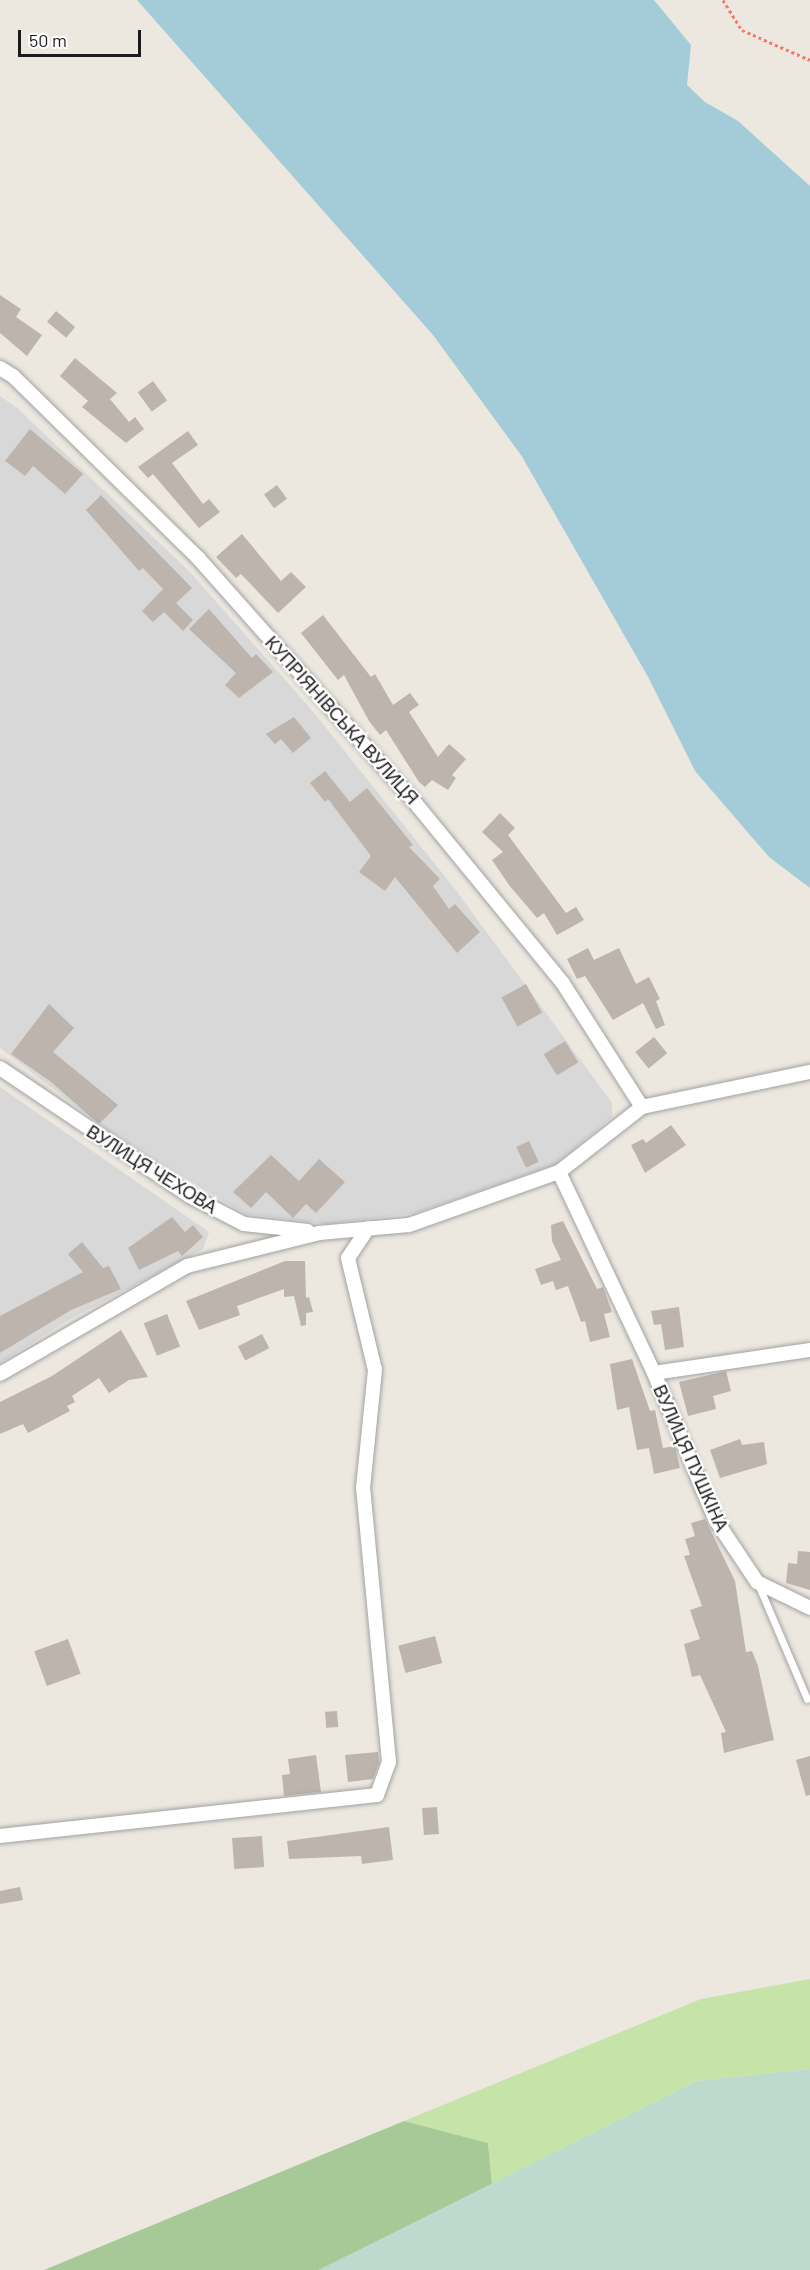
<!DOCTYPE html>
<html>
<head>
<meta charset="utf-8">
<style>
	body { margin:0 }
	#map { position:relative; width:810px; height:2270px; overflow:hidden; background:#ece8e0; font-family:Barlow,sans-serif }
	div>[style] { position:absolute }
	.residential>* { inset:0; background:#d9d8d8 }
	.grass>* { inset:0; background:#c6e4a8 }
	.forest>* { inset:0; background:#a6c997 }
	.wetland>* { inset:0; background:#bed9cd }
	.water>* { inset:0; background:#a3ccd8 }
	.building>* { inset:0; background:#bcb4ad; transform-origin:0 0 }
	.path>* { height:3px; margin-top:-1.5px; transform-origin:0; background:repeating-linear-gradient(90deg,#f17a6c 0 3px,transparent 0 6px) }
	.roads { filter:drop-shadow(0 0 2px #a2a2a2) drop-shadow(0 0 2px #a2a2a2) }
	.service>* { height:7px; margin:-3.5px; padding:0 3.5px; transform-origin:3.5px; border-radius:3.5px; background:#fff }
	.minor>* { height:14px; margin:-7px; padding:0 7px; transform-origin:7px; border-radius:7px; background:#fff }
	span { translate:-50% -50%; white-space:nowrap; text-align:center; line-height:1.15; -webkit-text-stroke:4.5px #fff; paint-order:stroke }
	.street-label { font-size:18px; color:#1b1b1b }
	.scale { position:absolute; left:18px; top:30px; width:123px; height:27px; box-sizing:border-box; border:3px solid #1b1b1b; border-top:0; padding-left:8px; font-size:18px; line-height:21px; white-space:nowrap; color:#1b1b1b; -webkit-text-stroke:4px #fff; paint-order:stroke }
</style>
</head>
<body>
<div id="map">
	<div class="residential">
		<div style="clip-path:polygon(0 396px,17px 408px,190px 572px,310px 708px,455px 889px,612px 1103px,612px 1117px,556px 1164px,415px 1213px,327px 1224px,246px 1214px,121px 1141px,0 1048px)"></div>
		<div style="clip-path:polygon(0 1087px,209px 1232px,203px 1249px,67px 1321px,0 1363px)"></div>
	</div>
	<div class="grass">
		<div style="clip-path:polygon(810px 1979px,810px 2069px,697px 2081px,492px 2184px,488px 2143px,404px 2121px,701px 1999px)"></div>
	</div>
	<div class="forest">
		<div style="clip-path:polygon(404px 2121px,488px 2143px,492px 2184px,319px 2270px,44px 2270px)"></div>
	</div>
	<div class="wetland">
		<div style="clip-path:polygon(810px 2069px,810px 2270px,319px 2270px,697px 2081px)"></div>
	</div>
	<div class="water">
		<div style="clip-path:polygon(137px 0,654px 0,691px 45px,687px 85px,705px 102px,738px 121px,810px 186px,810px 888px,769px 857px,695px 771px,647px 675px,521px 455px,433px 335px)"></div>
	</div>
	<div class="building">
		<div style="clip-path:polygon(0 295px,21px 309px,16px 317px,42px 335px,27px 356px,0 333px)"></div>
		<div style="left:56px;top:311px;width:25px;height:14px;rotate:40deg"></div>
		<div style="clip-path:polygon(75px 358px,117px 393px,110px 399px,129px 422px,135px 417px,144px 429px,126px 443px,82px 407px,88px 401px,60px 376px)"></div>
		<div style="left:153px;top:381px;width:24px;height:19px;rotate:54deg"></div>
		<div style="clip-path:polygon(30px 429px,83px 474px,65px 494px,33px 466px,25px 476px,5px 461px)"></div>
		<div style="clip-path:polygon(188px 431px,198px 445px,172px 463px,203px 504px,209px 499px,220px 512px,199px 528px,153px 474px,148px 478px,138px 467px)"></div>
		<div style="left:277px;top:485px;width:17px;height:16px;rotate:54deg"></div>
		<div style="clip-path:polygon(101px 495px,192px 588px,176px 603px,193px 620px,183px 631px,164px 612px,153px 622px,142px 611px,163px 589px,143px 568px,139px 571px,86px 510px)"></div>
		<div style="clip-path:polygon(242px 534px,281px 581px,291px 572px,306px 587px,278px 613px,241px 574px,236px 578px,216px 557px)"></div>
		<div style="clip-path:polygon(209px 609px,252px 658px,256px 654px,273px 672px,239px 698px,225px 685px,236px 673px,189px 629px)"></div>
		<div style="clip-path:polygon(323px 615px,371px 677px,375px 674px,393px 705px,410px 693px,419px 705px,409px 712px,438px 757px,449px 744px,466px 759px,452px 775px,456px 778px,448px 790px,432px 780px,425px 787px,419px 782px,386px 730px,380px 735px,369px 721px,344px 675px,338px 680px,301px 633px)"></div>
		<div style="clip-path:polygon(294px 717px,311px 738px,293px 753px,281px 739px,275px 744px,266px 734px)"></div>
		<div style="clip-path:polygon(325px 771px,350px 802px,367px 788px,413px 845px,409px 847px,440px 879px,433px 886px,449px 909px,455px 904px,480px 932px,457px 953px,395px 877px,385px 891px,359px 872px,371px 856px,328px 799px,325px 802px,310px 783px)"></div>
		<div style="clip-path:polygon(500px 813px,515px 828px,508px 835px,566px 913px,576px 907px,584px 920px,557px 935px,544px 913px,537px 918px,509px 885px,492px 860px,503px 852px,482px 832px)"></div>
		<div style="clip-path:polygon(588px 948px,594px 960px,619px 948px,636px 984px,649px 977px,660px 999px,656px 1001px,665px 1025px,656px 1029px,643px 1003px,613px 1020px,585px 976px,577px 979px,567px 959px)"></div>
		<div style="left:526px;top:984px;width:33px;height:28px;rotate:61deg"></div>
		<div style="clip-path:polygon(49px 1004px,74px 1028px,53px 1052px,118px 1105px,99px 1124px,51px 1082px,11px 1054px)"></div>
		<div style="left:654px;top:1037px;width:21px;height:24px;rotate:51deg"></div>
		<div style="left:565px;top:1041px;width:25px;height:25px;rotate:58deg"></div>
		<div style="clip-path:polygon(671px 1125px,686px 1145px,645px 1173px,631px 1145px,643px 1139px,646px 1143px)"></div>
		<div style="left:529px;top:1141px;width:23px;height:14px;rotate:65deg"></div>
		<div style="clip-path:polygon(271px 1155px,299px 1181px,319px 1159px,345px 1182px,316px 1213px,306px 1204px,293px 1218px,266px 1192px,251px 1208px,233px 1192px)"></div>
		<div style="clip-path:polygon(172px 1217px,185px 1232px,193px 1225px,203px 1237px,182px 1256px,178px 1251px,139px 1270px,128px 1248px)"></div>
		<div style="clip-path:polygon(563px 1221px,597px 1289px,603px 1287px,612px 1312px,604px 1314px,610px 1337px,590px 1342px,585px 1321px,581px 1322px,568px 1286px,556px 1290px,553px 1281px,541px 1285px,535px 1269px,561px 1260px,552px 1241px,551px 1225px)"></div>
		<div style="clip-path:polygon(82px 1242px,103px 1268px,109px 1266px,121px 1289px,71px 1310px,0 1353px,0 1316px,83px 1272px,68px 1254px)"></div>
		<div style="clip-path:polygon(285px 1261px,305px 1261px,306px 1298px,309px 1297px,313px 1312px,306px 1313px,306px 1325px,301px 1326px,294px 1296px,284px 1297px,284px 1289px,237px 1306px,240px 1315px,199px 1330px,186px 1301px)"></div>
		<div style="clip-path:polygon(679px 1307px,684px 1347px,665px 1350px,661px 1324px,654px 1325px,651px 1311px)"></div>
		<div style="left:167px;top:1314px;width:35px;height:25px;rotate:68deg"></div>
		<div style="clip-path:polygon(121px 1330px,148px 1377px,129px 1380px,109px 1393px,99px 1378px,72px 1396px,75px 1402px,67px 1406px,70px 1411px,28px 1433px,23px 1424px,0 1434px,0 1402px,52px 1376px)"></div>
		<div style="left:262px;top:1334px;width:16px;height:27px;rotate:63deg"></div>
		<div style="clip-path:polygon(632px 1359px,650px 1411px,655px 1410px,663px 1448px,675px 1446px,680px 1468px,654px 1474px,649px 1448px,637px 1450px,629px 1407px,617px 1410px,610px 1364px)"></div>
		<div style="clip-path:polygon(726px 1371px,731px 1391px,713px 1396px,716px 1409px,688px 1416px,679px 1382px)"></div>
		<div style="clip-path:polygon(740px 1439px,742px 1445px,764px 1442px,767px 1464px,720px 1478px,710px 1450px)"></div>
		<div style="clip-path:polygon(705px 1519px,735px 1581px,746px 1652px,752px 1651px,758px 1666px,774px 1740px,724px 1753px,721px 1733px,726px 1732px,700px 1675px,692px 1677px,684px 1644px,700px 1639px,690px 1610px,702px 1606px,684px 1556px,690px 1555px,685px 1539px,695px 1536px,691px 1523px)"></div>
		<div style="clip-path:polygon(798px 1551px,810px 1552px,810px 1590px,786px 1583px,788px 1563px,797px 1564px)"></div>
		<div style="left:435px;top:1636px;width:28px;height:38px;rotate:75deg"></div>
		<div style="left:68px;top:1639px;width:37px;height:36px;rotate:70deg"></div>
		<div style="left:337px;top:1711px;width:16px;height:12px;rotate:86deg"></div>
		<div style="clip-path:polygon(378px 1752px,379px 1763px,373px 1779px,348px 1782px,345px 1755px)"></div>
		<div style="clip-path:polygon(316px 1755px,321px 1792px,284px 1796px,282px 1775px,290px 1774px,288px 1759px)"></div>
		<div style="clip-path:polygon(810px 1756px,810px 1795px,806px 1796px,796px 1760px)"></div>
		<div style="left:437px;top:1807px;width:27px;height:15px;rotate:86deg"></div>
		<div style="clip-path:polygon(389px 1827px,393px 1860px,362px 1864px,361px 1856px,289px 1859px,287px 1841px)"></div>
		<div style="left:262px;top:1836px;width:31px;height:30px;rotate:86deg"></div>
		<div style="clip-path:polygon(20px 1887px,23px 1900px,0 1904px,0 1891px)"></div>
	</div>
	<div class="path">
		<div style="left:723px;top:0;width:36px;rotate:58deg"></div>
		<div style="left:742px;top:30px;width:74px;rotate:23.8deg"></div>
	</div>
	<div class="roads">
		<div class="service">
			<div style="left:758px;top:1584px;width:125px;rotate:66.9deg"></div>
		</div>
		<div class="minor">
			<div style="left:0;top:368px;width:15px;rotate:32deg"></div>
			<div style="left:13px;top:376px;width:261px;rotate:44.5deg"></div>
			<div style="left:199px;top:559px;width:314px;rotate:48.4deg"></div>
			<div style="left:408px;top:794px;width:243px;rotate:50.7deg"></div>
			<div style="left:562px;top:982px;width:148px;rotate:57.4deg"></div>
			<div style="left:0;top:1068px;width:227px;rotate:34deg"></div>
			<div style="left:188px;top:1195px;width:63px;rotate:27.4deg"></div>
			<div style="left:244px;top:1224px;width:64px;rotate:6.2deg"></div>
			<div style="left:559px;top:1172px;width:222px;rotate:64.7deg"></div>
			<div style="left:654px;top:1373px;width:158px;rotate:67.3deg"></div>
			<div style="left:715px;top:1519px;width:76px;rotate:56.3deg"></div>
			<div style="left:757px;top:1582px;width:59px;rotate:26.1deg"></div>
			<div style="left:654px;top:1373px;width:158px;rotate:-8.4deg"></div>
			<div style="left:0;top:1374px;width:216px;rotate:-30deg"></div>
			<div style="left:187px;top:1266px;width:136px;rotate:-14deg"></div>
			<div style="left:319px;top:1233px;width:90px;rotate:-5.1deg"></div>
			<div style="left:409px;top:1225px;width:159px;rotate:-19.5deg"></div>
			<div style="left:559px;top:1172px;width:105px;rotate:-38.1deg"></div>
			<div style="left:642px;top:1107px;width:172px;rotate:-11.8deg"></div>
			<div style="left:0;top:1836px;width:379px;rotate:-6.2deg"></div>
			<div style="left:377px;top:1795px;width:35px;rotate:-70deg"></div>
			<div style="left:389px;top:1762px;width:275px;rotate:-95.4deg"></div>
			<div style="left:363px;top:1488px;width:119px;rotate:-84.2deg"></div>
			<div style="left:375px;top:1370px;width:115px;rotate:-103.6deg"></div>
			<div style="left:348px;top:1258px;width:36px;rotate:-56deg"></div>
		</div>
	</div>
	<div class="street-label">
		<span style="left:342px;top:720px;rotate:48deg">КУПРІЯНІВСЬКА ВУЛИЦЯ</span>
		<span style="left:152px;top:1169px;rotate:32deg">ВУЛИЦЯ ЧЕХОВА</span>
		<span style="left:691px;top:1458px;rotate:66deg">ВУЛИЦЯ ПУШКІНА</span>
	</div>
	<div class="scale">50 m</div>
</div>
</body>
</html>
